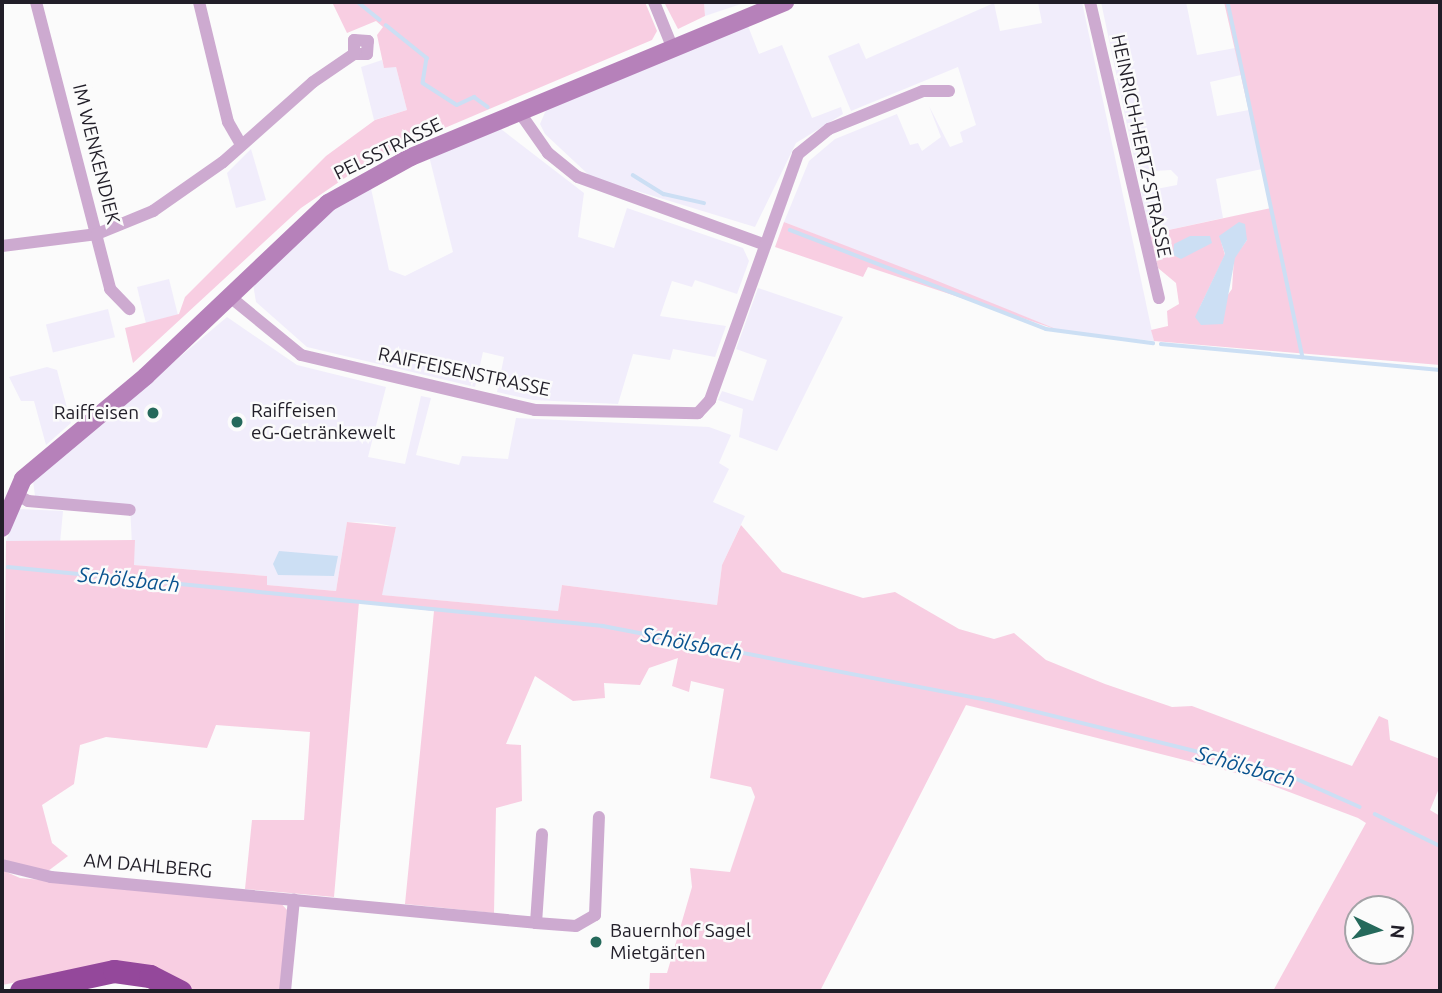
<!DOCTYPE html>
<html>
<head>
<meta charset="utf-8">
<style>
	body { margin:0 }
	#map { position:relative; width:1442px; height:993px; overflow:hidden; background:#fbfbfb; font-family:Ubuntu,sans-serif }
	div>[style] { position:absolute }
	.built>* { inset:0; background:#f1edfb; transform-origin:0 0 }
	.green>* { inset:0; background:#f8cee2 }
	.water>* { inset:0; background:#ccdff4 }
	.stream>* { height:3.5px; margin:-1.75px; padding:0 1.75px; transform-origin:1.75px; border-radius:1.75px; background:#ccdff4 }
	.minor>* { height:12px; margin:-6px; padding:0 6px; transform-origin:6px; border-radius:6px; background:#cdaad0 }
	.secondary>* { height:18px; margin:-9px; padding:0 9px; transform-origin:9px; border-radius:9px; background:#b681ba }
	.motorway>* { height:23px; margin:-11.5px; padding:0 11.5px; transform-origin:11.5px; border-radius:11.5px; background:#94489b }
	.dots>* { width:19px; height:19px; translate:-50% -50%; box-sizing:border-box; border:4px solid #fbfbfb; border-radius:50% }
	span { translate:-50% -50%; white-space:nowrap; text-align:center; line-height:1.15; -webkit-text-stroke:5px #fbfbfb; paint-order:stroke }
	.street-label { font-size:19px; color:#211e28 }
	.poi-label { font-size:19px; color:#211e28 }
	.left { translate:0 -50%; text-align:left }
	.right { translate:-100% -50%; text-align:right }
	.water-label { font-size:21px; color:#0a538f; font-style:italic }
	.frame { position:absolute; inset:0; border:4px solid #211e28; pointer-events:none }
	.north { position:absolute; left:1344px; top:895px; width:70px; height:70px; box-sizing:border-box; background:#fbfbfb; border:2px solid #a4a3a7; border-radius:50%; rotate:95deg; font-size:19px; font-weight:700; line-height:28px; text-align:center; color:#211e28 }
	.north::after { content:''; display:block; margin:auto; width:24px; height:32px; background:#25695b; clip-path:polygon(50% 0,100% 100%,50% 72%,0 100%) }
</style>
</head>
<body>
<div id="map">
	<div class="built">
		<div style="clip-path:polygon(704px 2px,747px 2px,705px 16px)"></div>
		<div style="clip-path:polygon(1038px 2px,1082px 2px,1154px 341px,1061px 331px,784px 222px,809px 161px,835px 139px,897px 114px,910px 145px,918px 143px,922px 151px,941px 137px,929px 106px,950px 147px,963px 142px,960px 132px,976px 125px,958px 67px,851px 111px,828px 56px,859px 43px,866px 59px,994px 3px,1000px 31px,1042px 23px)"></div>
		<div style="clip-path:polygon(1101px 2px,1186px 2px,1197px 55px,1235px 48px,1241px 75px,1210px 82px,1217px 116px,1249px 110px,1262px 169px,1216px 179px,1223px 218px,1150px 234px,1141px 192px,1177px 185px,1178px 177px,1171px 170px,1137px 172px)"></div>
		<div style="clip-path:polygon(748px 26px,759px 54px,782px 45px,812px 118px,841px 107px,843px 114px,796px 143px,755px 227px,591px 177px,545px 134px,540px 124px,546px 110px)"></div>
		<div style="clip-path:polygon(382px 60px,384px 67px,396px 67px,407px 110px,374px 120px,361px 67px)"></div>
		<div style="clip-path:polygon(501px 129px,584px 193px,578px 237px,614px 248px,627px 208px,743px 248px,749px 261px,737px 294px,695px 280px,692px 287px,672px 281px,660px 316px,726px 326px,715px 357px,673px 349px,670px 360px,633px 354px,618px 404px,533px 400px,497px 392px,504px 357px,483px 352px,475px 387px,307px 347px,256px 302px,253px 284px,311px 225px,370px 184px,389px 270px,405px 276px,453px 252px,429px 156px)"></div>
		<div style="clip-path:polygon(251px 149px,266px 200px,236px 208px,227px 173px)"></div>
		<div style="left:169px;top:279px;width:37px;height:33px;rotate:76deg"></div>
		<div style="clip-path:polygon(758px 288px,843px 317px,777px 451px,739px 437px,743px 409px,718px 400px,722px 391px,753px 401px,767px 360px,736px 349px)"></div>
		<div style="left:108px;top:309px;width:29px;height:64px;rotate:76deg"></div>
		<div style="clip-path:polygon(227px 317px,297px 365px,386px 387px,368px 457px,405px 464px,421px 396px,431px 398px,416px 455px,459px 465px,462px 456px,508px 459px,516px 418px,709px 427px,731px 435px,719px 463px,729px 469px,713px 502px,745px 516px,722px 565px,717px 605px,562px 585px,558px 611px,381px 595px,396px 527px,376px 523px,347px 522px,336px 591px,266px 585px,267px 576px,133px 565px,130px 505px,35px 496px,33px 481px)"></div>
		<div style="clip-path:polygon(47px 367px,57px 370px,71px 423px,46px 445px,34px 401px,21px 401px,9px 377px)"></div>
		<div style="clip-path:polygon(19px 509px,63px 511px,60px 543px,6px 541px)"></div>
	</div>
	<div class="green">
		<div style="clip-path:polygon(332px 2px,645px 2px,657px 31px,652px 40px,374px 158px,301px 208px,133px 363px,125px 328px,179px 314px,185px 297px,326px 156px,375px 120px,407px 110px,396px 67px,384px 68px,377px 35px,383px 27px,376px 21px,347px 33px)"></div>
		<div style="clip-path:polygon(664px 2px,704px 2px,705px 16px,678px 29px)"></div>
		<div style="clip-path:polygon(evenodd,1224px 2px,1440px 2px,1440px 365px,1154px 341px,1151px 330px,1168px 326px,1167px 311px,1179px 304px,1176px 283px,1158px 268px,1150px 234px,1271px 208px,1224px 2px,1247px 240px,1234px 258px,1232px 289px,1222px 303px,1200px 307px,1225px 255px,1221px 241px,1247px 240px)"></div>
		<div style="clip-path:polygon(784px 222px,930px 278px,1061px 331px,868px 267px,863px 277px,775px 247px)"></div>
		<div style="clip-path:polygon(evenodd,347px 522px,396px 527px,382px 595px,558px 611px,562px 585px,717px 605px,722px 565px,741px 525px,782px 572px,863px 598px,895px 592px,959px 629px,994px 639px,1014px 633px,1046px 660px,1105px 684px,1172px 707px,1192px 706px,1352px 766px,1379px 716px,1388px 720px,1390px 740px,1440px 759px,1440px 786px,1430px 810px,1440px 816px,1440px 991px,1273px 991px,1366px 823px,1358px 818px,1244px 775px,966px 705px,820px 991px,649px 991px,650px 973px,667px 973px,692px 887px,690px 868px,730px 872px,755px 797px,751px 787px,710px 778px,724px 689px,691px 681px,689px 692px,672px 686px,678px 658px,649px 668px,640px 685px,604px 683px,605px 698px,573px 701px,535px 676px,506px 744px,521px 745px,522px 801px,496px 808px,494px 913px,405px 904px,434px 611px,359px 602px,334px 897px,245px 889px,252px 820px,304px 820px,310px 732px,216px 725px,207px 748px,106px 737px,80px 745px,74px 784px,42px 805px,52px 843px,68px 856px,48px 871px,8px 864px,2px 857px,6px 541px,135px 540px,134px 565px,267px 576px,267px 585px,336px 591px,347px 522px,1358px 909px,1400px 909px,1400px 951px,1358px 951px,1358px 909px)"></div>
		<div style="clip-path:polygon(2px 870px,20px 878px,280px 902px,287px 910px,281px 991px,186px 991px,84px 969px,2px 985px)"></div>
	</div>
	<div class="water">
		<div style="clip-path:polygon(1239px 222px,1245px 224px,1247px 240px,1235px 258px,1223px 324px,1201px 325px,1195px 317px,1225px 254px,1219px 236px)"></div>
		<div style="clip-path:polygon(1190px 236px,1210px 236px,1212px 243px,1181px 259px,1173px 255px,1174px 244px)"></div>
		<div style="clip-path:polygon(279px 551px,338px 556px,334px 576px,278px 575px,273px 564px)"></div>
	</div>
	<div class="stream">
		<div style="left:358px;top:2px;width:28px;rotate:39deg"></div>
		<div style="left:1228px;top:2px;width:363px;rotate:78.1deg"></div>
		<div style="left:386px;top:25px;width:53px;rotate:38.8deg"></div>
		<div style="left:427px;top:58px;width:25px;rotate:99deg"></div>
		<div style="left:423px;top:83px;width:40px;rotate:32.9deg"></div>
		<div style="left:457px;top:105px;width:19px;rotate:-25deg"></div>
		<div style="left:474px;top:97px;width:17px;rotate:36deg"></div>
		<div style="left:633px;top:175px;width:36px;rotate:32deg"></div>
		<div style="left:664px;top:194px;width:41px;rotate:12.7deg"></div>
		<div style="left:790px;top:230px;width:274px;rotate:21.1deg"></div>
		<div style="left:1046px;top:329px;width:108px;rotate:7.5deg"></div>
		<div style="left:1161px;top:344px;width:280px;rotate:5.3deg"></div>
		<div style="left:8px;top:567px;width:598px;rotate:5.66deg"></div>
		<div style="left:603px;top:626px;width:393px;rotate:10.9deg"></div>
		<div style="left:989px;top:700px;width:301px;rotate:13.9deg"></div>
		<div style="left:1281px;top:772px;width:86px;rotate:23.9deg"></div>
		<div style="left:1375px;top:814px;width:72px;rotate:26.2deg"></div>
	</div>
	<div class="minor">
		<div style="left:36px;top:2px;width:296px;rotate:75.5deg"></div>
		<div style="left:110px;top:289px;width:28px;rotate:46deg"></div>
		<div style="left:199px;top:2px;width:123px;rotate:76.4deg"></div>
		<div style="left:228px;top:122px;width:24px;rotate:60deg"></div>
		<div style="left:654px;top:2px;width:51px;rotate:68deg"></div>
		<div style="left:1090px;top:2px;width:304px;rotate:76.9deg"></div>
		<div style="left:520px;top:113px;width:49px;rotate:55deg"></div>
		<div style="left:548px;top:153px;width:38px;rotate:39deg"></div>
		<div style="left:578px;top:177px;width:197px;rotate:19.9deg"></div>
		<div style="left:2px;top:246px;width:96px;rotate:-7.2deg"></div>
		<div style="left:97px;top:234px;width:61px;rotate:-22.3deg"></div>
		<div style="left:153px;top:211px;width:85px;rotate:-35deg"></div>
		<div style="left:223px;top:162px;width:120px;rotate:-41.6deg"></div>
		<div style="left:313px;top:82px;width:50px;rotate:-34.3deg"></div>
		<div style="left:354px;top:54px;width:13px"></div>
		<div style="left:367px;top:54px;width:13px;rotate:-86deg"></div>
		<div style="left:368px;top:41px;width:14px;rotate:-176deg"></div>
		<div style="left:354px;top:40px;width:14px;rotate:90deg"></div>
		<div style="left:229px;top:296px;width:93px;rotate:39.3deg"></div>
		<div style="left:301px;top:355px;width:240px;rotate:13.2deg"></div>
		<div style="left:535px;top:410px;width:163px;rotate:1.1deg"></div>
		<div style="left:698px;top:413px;width:18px;rotate:-47deg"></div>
		<div style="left:710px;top:400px;width:261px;rotate:-70.3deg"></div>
		<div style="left:798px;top:154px;width:40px;rotate:-39deg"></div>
		<div style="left:829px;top:129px;width:101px;rotate:-22deg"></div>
		<div style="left:923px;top:91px;width:26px"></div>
		<div style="left:15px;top:494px;width:15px;rotate:28deg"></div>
		<div style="left:28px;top:501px;width:102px;rotate:5deg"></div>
		<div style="left:2px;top:865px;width:50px;rotate:13.8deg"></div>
		<div style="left:51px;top:877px;width:487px;rotate:5.4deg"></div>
		<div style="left:536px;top:923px;width:89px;rotate:-86.1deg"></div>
		<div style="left:536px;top:923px;width:40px;rotate:4.3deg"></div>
		<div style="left:576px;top:926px;width:22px;rotate:-30deg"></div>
		<div style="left:595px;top:915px;width:98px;rotate:-87.7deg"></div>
		<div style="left:285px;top:991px;width:92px;rotate:-84.4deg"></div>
	</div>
	<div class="secondary">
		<div style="left:2px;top:528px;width:53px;rotate:-66.8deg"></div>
		<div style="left:23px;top:479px;width:160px;rotate:-39.9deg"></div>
		<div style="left:146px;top:376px;width:251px;rotate:-43.5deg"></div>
		<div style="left:328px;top:203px;width:95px;rotate:-29deg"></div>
		<div style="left:411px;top:157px;width:405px;rotate:-22.5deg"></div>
	</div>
	<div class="motorway">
		<div style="left:21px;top:991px;width:95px;rotate:-12.1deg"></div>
		<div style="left:114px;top:971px;width:36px;rotate:8deg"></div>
		<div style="left:150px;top:976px;width:34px;rotate:27deg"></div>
	</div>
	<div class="dots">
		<div style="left:153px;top:413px;background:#25695b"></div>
		<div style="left:237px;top:422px;background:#25695b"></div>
		<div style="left:596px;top:942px;background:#25695b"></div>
	</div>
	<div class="street-label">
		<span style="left:1141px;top:146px;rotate:78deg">HEINRICH-HERTZ-STRASSE</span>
		<span style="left:388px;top:149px;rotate:-26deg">PELSSTRASSE</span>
		<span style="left:96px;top:154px;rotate:76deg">IM WENKENDIEK</span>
		<span style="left:464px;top:372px;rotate:12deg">RAIFFEISENSTRASSE</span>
		<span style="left:148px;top:866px;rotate:5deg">AM DAHLBERG</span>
	</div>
	<div class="poi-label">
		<span class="left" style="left:251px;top:422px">Raiffeisen<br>eG-Getränkewelt</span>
		<span class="right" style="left:139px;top:413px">Raiffeisen</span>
		<span class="left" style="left:610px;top:942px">Bauernhof Sagel<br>Mietgärten</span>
	</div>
	<div class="water-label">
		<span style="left:129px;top:579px;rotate:6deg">Schölsbach</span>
		<span style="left:692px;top:643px;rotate:11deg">Schölsbach</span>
		<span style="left:1246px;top:766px;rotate:16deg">Schölsbach</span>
	</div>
	<div class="frame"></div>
	<div class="north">N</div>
</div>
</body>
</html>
